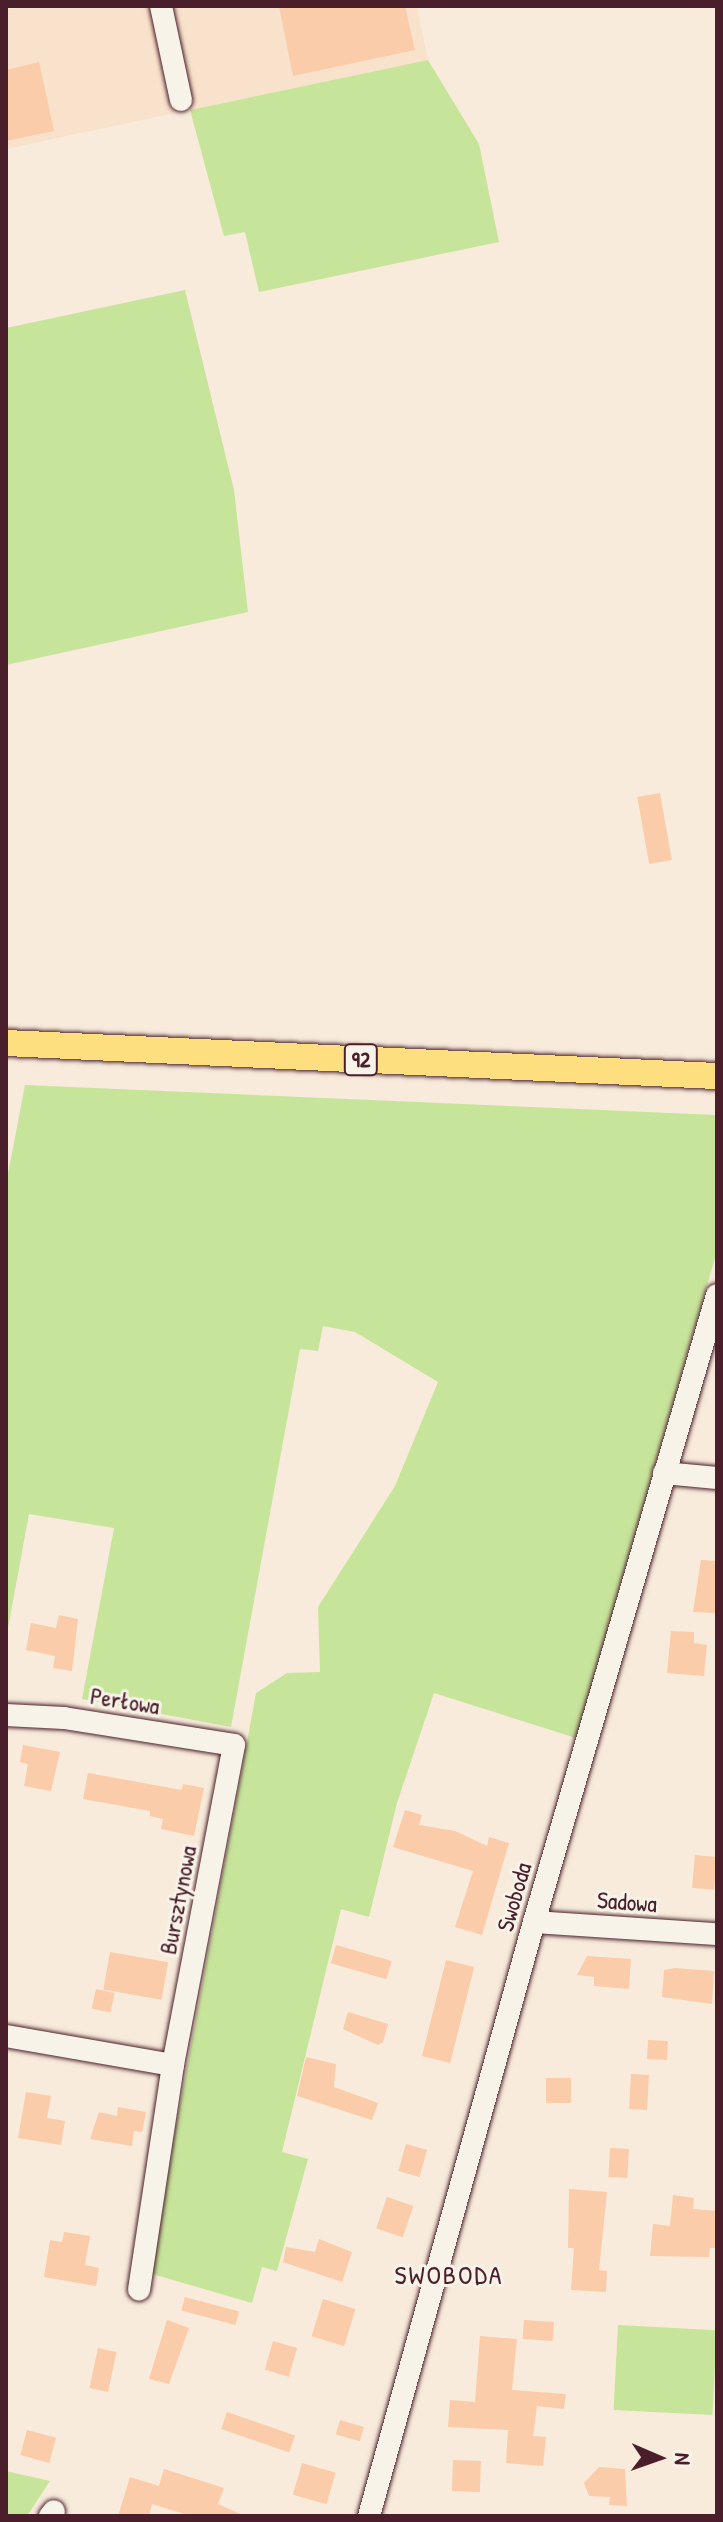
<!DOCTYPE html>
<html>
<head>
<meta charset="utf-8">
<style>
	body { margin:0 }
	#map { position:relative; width:723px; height:2522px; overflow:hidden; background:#f8ebdb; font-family:"Patrick Hand",sans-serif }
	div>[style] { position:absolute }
	.built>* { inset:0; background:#f9e2cc }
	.green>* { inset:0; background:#c7e49b; transform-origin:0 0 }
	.building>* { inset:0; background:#facca9; transform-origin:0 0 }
	.roads { filter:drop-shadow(0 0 2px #4a1f2b) drop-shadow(0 0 2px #4a1f2b) }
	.minor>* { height:22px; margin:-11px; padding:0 11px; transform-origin:11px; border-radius:11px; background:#f7f3e8 }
	.major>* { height:26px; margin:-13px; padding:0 13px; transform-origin:13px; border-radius:13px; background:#fddf80 }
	span { translate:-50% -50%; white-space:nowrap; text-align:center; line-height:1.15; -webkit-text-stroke:6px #f7f3e8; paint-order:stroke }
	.shield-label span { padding:2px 6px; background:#f7f3e8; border:2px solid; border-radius:6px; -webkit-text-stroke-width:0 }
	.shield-label { font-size:22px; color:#4a1f2b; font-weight:700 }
	.street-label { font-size:24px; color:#4a1f2b }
	.neighbourhood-label { font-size:26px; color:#4a1f2b; letter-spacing:2px }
	.frame { position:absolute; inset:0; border:8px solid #4a1f2b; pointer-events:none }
	.north { position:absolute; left:619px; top:2418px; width:80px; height:80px; -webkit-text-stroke:6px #f7f3e8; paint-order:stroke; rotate:92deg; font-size:22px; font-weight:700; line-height:32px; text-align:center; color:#4a1f2b }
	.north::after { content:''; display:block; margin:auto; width:28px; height:36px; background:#4a1f2b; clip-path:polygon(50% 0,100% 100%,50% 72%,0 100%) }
</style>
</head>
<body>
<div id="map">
	<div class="built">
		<div style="clip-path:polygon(27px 6px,154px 6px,175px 113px,6px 149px,6px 10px)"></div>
		<div style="clip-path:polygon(169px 6px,417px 6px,428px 60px,190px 110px)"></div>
	</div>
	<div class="green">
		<div style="clip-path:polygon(428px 60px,479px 144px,499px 242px,259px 292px,245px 232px,224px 236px,190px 110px)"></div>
		<div style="clip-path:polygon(185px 290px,234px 490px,248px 612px,6px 665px,6px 328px)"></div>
		<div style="clip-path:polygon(25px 1085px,717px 1115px,717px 1251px,576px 1738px,434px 1693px,397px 1803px,369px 1917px,341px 1909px,282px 2152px,308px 2159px,277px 2271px,262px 2267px,252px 2303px,149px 2273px,256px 1693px,287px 1673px,320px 1672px,318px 1607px,395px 1486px,438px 1382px,355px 1332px,323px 1326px,318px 1351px,300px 1349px,231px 1727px,82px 1699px,114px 1528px,29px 1514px,6px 1639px,6px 1184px)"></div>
		<div style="left:618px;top:2325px;width:99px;height:85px;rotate:3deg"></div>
		<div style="clip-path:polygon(6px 2471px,50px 2481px,27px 2516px,6px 2516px)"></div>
	</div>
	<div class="building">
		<div style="clip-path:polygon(279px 6px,405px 6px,415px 50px,293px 76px)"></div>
		<div style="clip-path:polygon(39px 62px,54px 131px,6px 141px,6px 70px)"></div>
		<div style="left:660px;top:793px;width:68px;height:23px;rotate:80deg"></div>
		<div style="clip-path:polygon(701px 1560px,717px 1561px,717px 1613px,693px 1612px)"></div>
		<div style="clip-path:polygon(59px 1615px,78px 1619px,72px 1671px,53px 1668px,55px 1656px,26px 1650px,31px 1623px,56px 1628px)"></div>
		<div style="clip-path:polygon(671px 1631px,694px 1632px,694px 1643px,707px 1645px,704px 1676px,667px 1673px)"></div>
		<div style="clip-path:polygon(23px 1745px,60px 1752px,51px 1791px,24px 1786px,28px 1764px,20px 1762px)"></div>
		<div style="clip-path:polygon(88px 1773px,182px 1790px,183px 1784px,204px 1788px,194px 1836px,161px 1829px,163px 1819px,150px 1816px,150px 1811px,83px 1799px)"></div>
		<div style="clip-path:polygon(405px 1810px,422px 1815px,419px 1825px,455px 1831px,487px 1846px,489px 1837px,509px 1843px,482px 1935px,455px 1927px,473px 1871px,393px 1847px)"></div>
		<div style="left:695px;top:1855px;width:22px;height:33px;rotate:5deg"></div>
		<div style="left:336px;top:1945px;width:58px;height:19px;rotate:16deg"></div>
		<div style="left:110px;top:1952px;width:59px;height:38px;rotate:10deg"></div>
		<div style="clip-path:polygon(587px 1956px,631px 1959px,629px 1989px,594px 1986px,594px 1977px,577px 1975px)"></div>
		<div style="left:446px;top:1960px;width:29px;height:99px;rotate:14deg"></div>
		<div style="clip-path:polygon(675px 1968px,714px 1971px,712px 2004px,662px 1997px,664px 1970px)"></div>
		<div style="left:96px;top:1989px;width:19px;height:20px;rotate:12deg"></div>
		<div style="clip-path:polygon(348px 2012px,388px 2024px,383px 2042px,378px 2045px,343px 2029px)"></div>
		<div style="left:648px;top:2040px;width:20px;height:19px;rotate:3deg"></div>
		<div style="clip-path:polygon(306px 2057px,336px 2064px,334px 2087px,378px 2103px,372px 2120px,297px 2096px)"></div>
		<div style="left:631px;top:2074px;width:18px;height:35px;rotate:3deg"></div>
		<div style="left:546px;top:2078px;width:25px;height:25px"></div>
		<div style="clip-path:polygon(26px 2092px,51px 2096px,47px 2118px,65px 2121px,61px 2145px,18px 2138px)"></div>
		<div style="clip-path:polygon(118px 2107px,146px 2112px,142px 2132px,134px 2131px,132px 2146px,90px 2139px,99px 2112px,117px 2116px)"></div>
		<div style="left:406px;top:2144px;width:22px;height:28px;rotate:16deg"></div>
		<div style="left:610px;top:2148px;width:19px;height:29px;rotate:3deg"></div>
		<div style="clip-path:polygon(569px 2189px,607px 2192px,599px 2270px,607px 2271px,606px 2292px,571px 2290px,574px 2248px,568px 2248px)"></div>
		<div style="clip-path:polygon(673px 2195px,694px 2198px,693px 2209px,717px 2211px,717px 2248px,710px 2248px,709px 2257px,650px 2256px,653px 2224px,670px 2226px)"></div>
		<div style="left:387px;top:2197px;width:28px;height:33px;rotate:19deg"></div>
		<div style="clip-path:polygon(64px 2232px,90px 2236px,85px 2265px,99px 2268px,96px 2286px,44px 2277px,50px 2240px,62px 2242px)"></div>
		<div style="clip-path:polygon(319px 2239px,352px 2252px,342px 2282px,283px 2262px,286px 2247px,315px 2252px)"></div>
		<div style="left:185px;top:2297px;width:56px;height:14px;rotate:15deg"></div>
		<div style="left:323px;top:2299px;width:34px;height:39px;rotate:17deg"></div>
		<div style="clip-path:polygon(167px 2320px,189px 2328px,169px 2384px,149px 2379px)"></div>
		<div style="left:524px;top:2320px;width:30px;height:19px;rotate:4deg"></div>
		<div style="clip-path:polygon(480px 2336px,517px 2339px,512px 2390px,566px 2394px,564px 2409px,537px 2406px,533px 2436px,546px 2437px,543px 2466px,506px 2463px,508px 2430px,448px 2427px,450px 2400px,475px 2402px)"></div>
		<div style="left:273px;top:2341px;width:25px;height:30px;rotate:16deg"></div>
		<div style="left:98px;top:2348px;width:19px;height:41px;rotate:12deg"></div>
		<div style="left:227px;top:2412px;width:72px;height:18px;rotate:19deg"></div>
		<div style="left:340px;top:2420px;width:25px;height:15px;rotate:16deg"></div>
		<div style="left:27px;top:2430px;width:30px;height:26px;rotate:15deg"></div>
		<div style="left:453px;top:2460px;width:28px;height:31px;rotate:2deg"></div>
		<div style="left:302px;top:2463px;width:35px;height:33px;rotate:16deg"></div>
		<div style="clip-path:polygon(599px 2467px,625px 2469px,627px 2506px,609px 2505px,610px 2497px,589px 2496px,584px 2483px)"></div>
		<div style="clip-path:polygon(164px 2469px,224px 2488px,218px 2504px,245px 2516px,191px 2516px,152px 2504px,149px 2516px,118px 2516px,130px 2477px,159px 2486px)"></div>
	</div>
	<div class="roads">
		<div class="minor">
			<div style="left:161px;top:6px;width:96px;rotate:78deg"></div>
			<div style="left:664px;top:1473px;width:53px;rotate:5.4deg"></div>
			<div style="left:6px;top:1715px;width:58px;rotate:3deg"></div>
			<div style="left:64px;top:1718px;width:172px;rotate:9deg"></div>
			<div style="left:234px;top:1745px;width:326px;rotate:100.8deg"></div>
			<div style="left:173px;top:2065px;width:227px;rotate:98.6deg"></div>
			<div style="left:534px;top:1922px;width:183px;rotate:3.8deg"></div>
			<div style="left:6px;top:2036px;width:169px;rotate:9.9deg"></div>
			<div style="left:50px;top:2516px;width:6px;rotate:-51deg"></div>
			<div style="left:369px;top:2516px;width:616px;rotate:-74.48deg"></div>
			<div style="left:534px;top:1922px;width:653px;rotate:-73.73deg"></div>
		</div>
		<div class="major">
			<div style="left:6px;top:1043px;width:712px;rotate:2.66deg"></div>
		</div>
	</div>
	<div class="shield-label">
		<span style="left:361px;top:1060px">92</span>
	</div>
	<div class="street-label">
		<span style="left:125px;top:1701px;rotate:9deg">Perłowa</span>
		<span style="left:514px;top:1897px;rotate:-74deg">Swoboda</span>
		<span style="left:178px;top:1900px;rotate:-79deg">Bursztynowa</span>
		<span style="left:627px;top:1902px;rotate:4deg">Sadowa</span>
	</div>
	<div class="neighbourhood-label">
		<span style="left:449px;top:2275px">SWOBODA</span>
	</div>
	<div class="frame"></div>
	<div class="north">N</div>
</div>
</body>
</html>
